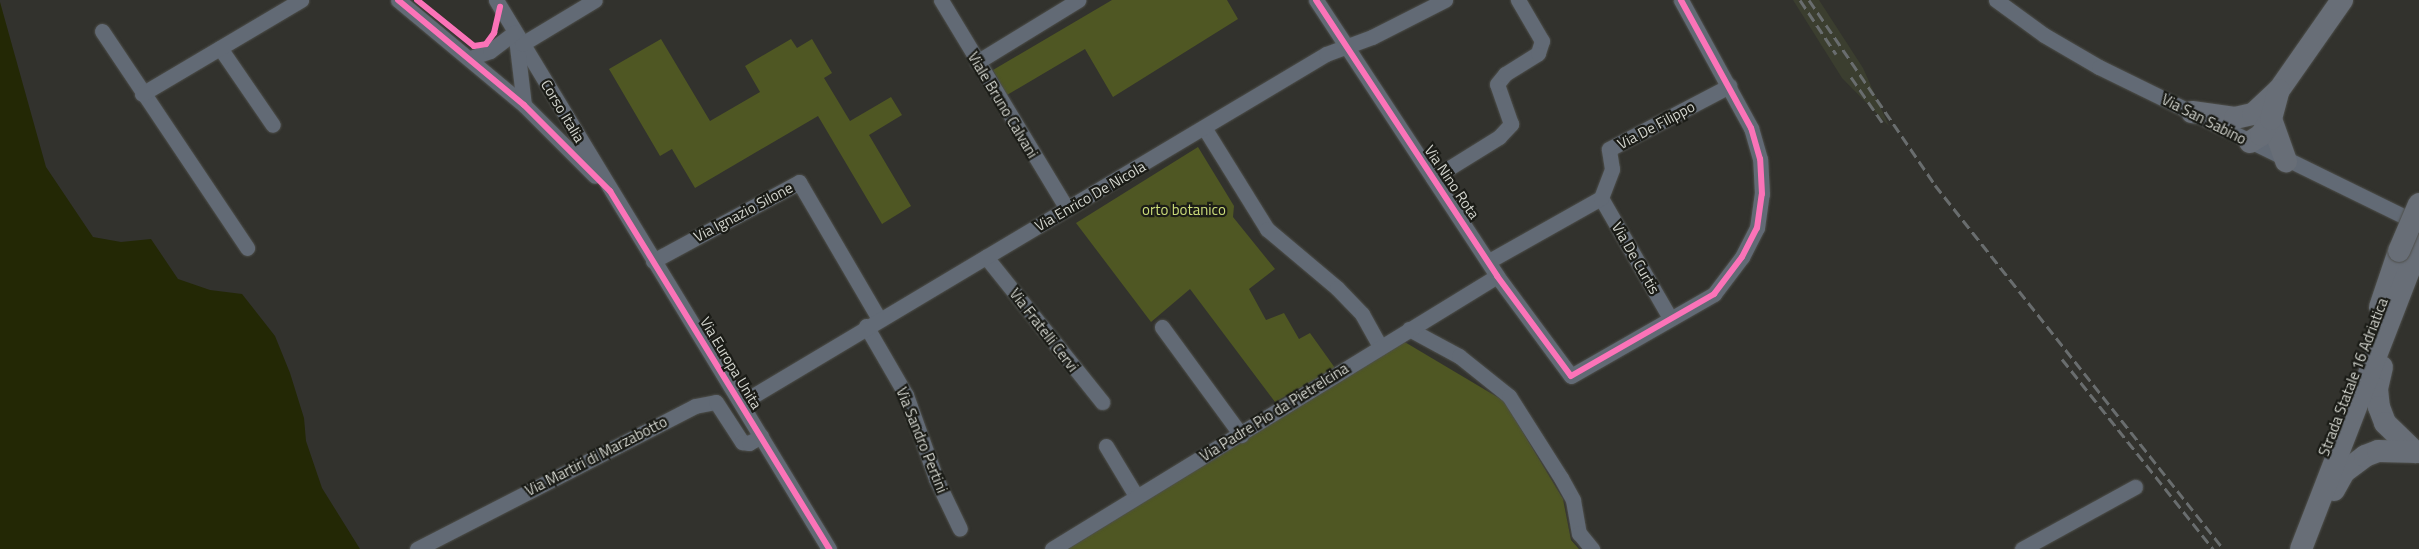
<!DOCTYPE html>
<html>
<head>
<meta charset="utf-8">
<style>
	body { margin:0 }
	#map { position:relative; width:2419px; height:549px; overflow:hidden; background:#32322d; font-family:"Titillium Web",sans-serif }
	div>[style] { position:absolute }
	.built>* { inset:0; background:#3b3e2f }
	.green>* { inset:0; background:#4f5723 }
	.water>* { inset:0; background:#232805 }
	.roads { filter:drop-shadow(0 0 1px #4e4f4b) drop-shadow(0 0 1px #4e4f4b) }
	.minor>* { height:15px; margin:-7.5px; padding:0 7.5px; transform-origin:7.5px; border-radius:7.5px; background:#626a75 }
	.highway>* { height:22px; margin:-11px; padding:0 11px; transform-origin:11px; border-radius:11px; background:#686e77 }
	.rail>* { height:3px; margin-top:-1.5px; transform-origin:0; background:repeating-linear-gradient(90deg,#696d6e 0 10px,transparent 0 15px) }
	.bridges { filter:drop-shadow(0 0 1px #4e4f4b) drop-shadow(0 0 1px #4e4f4b) }
	.highway-bridge>* { height:22px; margin:-11px; padding:0 11px; transform-origin:11px; border-radius:11px; background:#686e77 }
	.cycleway>* { height:6px; margin:-3px; padding:0 3px; transform-origin:3px; border-radius:3px; background:#fb73b8 }
	span { translate:-50% -50%; white-space:nowrap; text-align:center; line-height:1.15; -webkit-text-stroke:4.5px #1b1c17; paint-order:stroke }
	.street-label { font-size:15px; color:#d3d5ce }
	.park-label { font-size:15px; color:#ccdd7a }
</style>
</head>
<body>
<div id="map">
	<div class="built">
		<div style="clip-path:polygon(1793px 0,1819px 0,1863px 68px,1889px 126px,1842px 78px)"></div>
	</div>
	<div class="green">
		<div style="clip-path:polygon(1112px 0,1227px 0,1238px 19px,1113px 97px,1085px 49px,1007px 95px,993px 70px)"></div>
		<div style="clip-path:polygon(661px 39px,710px 121px,760px 92px,745px 66px,791px 39px,797px 48px,812px 39px,832px 73px,824px 78px,850px 121px,891px 97px,902px 115px,869px 135px,911px 206px,882px 224px,818px 116px,695px 188px,672px 149px,660px 156px,609px 69px)"></div>
		<div style="clip-path:polygon(1198px 147px,1234px 206px,1233px 217px,1275px 269px,1249px 289px,1266px 320px,1284px 313px,1299px 339px,1310px 333px,1335px 368px,1275px 402px,1190px 289px,1151px 322px,1076px 223px)"></div>
		<div style="clip-path:polygon(1403px 341px,1504px 401px,1563px 499px,1571px 540px,1579px 549px,1068px 549px)"></div>
	</div>
	<div class="water">
		<div style="clip-path:polygon(0 2px,46px 167px,93px 237px,121px 242px,151px 239px,178px 279px,210px 290px,242px 294px,275px 336px,290px 373px,304px 418px,306px 441px,322px 488px,360px 549px,0 549px)"></div>
	</div>
	<div class="roads">
		<div class="minor">
			<div style="left:398px;top:0;width:164px;rotate:39.8deg"></div>
			<div style="left:524px;top:105px;width:100px;rotate:45deg"></div>
			<div style="left:496px;top:0;width:642px;rotate:58.76deg"></div>
			<div style="left:941px;top:0;width:244px;rotate:58.9deg"></div>
			<div style="left:1316px;top:0;width:330px;rotate:56.7deg"></div>
			<div style="left:1497px;top:276px;width:124px;rotate:53.5deg"></div>
			<div style="left:1571px;top:376px;width:165px;rotate:-29.8deg"></div>
			<div style="left:1714px;top:294px;width:46px;rotate:-52.9deg"></div>
			<div style="left:1742px;top:257px;width:33px;rotate:-63deg"></div>
			<div style="left:1757px;top:228px;width:34px;rotate:-82deg"></div>
			<div style="left:1762px;top:194px;width:35px;rotate:-93deg"></div>
			<div style="left:1760px;top:159px;width:32px;rotate:-106deg"></div>
			<div style="left:1751px;top:128px;width:146px;rotate:-118.7deg"></div>
			<div style="left:1996px;top:0;width:59px;rotate:36.1deg"></div>
			<div style="left:2044px;top:35px;width:64px;rotate:30.2deg"></div>
			<div style="left:2099px;top:67px;width:356px;rotate:26.1deg"></div>
			<div style="left:102px;top:31px;width:261px;rotate:56.2deg"></div>
			<div style="left:516px;top:38px;width:67px;rotate:83.2deg"></div>
			<div style="left:522px;top:44px;width:85px;rotate:-31.1deg"></div>
			<div style="left:220px;top:48px;width:93px;rotate:55.5deg"></div>
			<div style="left:470px;top:58px;width:21px;rotate:-19deg"></div>
			<div style="left:490px;top:51px;width:31px;rotate:-37deg"></div>
			<div style="left:977px;top:62px;width:119px;rotate:-31.5deg"></div>
			<div style="left:142px;top:94px;width:185px;rotate:-30.6deg"></div>
			<div style="left:1205px;top:129px;width:118px;rotate:58.2deg"></div>
			<div style="left:1267px;top:229px;width:92px;rotate:40.1deg"></div>
			<div style="left:1337px;top:288px;width:36px;rotate:46deg"></div>
			<div style="left:1362px;top:314px;width:38px;rotate:61deg"></div>
			<div style="left:1433px;top:178px;width:78px;rotate:-31.8deg"></div>
			<div style="left:1499px;top:137px;width:18px;rotate:-47deg"></div>
			<div style="left:1511px;top:124px;width:42px;rotate:-109.3deg"></div>
			<div style="left:1497px;top:84px;width:13px;rotate:-51deg"></div>
			<div style="left:1505px;top:74px;width:39px;rotate:-32deg"></div>
			<div style="left:1538px;top:53px;width:13px;rotate:-72deg"></div>
			<div style="left:1542px;top:41px;width:48px;rotate:-120.3deg"></div>
			<div style="left:1601px;top:198px;width:138px;rotate:60.1deg"></div>
			<div style="left:986px;top:257px;width:186px;rotate:51.3deg"></div>
			<div style="left:653px;top:261px;width:166px;rotate:-28.4deg"></div>
			<div style="left:799px;top:182px;width:159px;rotate:59.7deg"></div>
			<div style="left:1489px;top:261px;width:129px;rotate:-29.4deg"></div>
			<div style="left:1601px;top:198px;width:31px;rotate:-69deg"></div>
			<div style="left:1612px;top:169px;width:20px;rotate:-99deg"></div>
			<div style="left:1609px;top:149px;width:136px;rotate:-27.7deg"></div>
			<div style="left:866px;top:326px;width:80px;rotate:59.9deg"></div>
			<div style="left:906px;top:395px;width:89px;rotate:70.3deg"></div>
			<div style="left:936px;top:479px;width:55px;rotate:64.4deg"></div>
			<div style="left:1162px;top:327px;width:134px;rotate:53.8deg"></div>
			<div style="left:1409px;top:329px;width:57px;rotate:28.4deg"></div>
			<div style="left:1459px;top:356px;width:64px;rotate:38.7deg"></div>
			<div style="left:1509px;top:396px;width:97px;rotate:57.6deg"></div>
			<div style="left:1561px;top:478px;width:25px;rotate:61deg"></div>
			<div style="left:1573px;top:500px;width:34px;rotate:80deg"></div>
			<div style="left:1579px;top:533px;width:21px;rotate:51deg"></div>
			<div style="left:741px;top:403px;width:681px;rotate:-30.82deg"></div>
			<div style="left:1326px;top:54px;width:49px;rotate:-20.3deg"></div>
			<div style="left:1372px;top:37px;width:82px;rotate:-26.9deg"></div>
			<div style="left:1106px;top:446px;width:58px;rotate:59deg"></div>
			<div style="left:417px;top:549px;width:313px;rotate:-27.2deg"></div>
			<div style="left:695px;top:406px;width:21px;rotate:-11deg"></div>
			<div style="left:716px;top:402px;width:48px;rotate:57deg"></div>
			<div style="left:742px;top:442px;width:7px;rotate:8deg"></div>
			<div style="left:749px;top:443px;width:14px;rotate:-30deg"></div>
			<div style="left:1052px;top:549px;width:522px;rotate:-31.53deg"></div>
			<div style="left:2022px;top:549px;width:129px;rotate:-28.8deg"></div>
		</div>
		<div class="highway">
			<div style="left:2192px;top:112px;width:43px;rotate:7.9deg"></div>
			<div style="left:2235px;top:118px;width:18px;rotate:-13deg"></div>
			<div style="left:2253px;top:114px;width:35px;rotate:-43deg"></div>
			<div style="left:2279px;top:90px;width:110px;rotate:-55deg"></div>
			<div style="left:2271px;top:119px;width:45px;rotate:70.3deg"></div>
			<div style="left:2250px;top:142px;width:13px;rotate:-32deg"></div>
			<div style="left:2261px;top:135px;width:19px;rotate:-58deg"></div>
			<div style="left:2271px;top:119px;width:30px;rotate:-75deg"></div>
			<div style="left:2380px;top:307px;width:59px;rotate:-71.3deg"></div>
			<div style="left:2382px;top:367px;width:23px;rotate:103deg"></div>
			<div style="left:2377px;top:389px;width:18px;rotate:84deg"></div>
			<div style="left:2379px;top:407px;width:17px;rotate:69deg"></div>
			<div style="left:2385px;top:423px;width:42px;rotate:44deg"></div>
			<div style="left:2334px;top:490px;width:21px;rotate:-61deg"></div>
			<div style="left:2344px;top:472px;width:26px;rotate:-37deg"></div>
			<div style="left:2365px;top:456px;width:14px;rotate:-21deg"></div>
			<div style="left:2378px;top:451px;width:41px;rotate:1.4deg"></div>
			<div style="left:2301px;top:549px;width:326px;rotate:-68.8deg"></div>
		</div>
	</div>
	<div class="rail">
		<div style="left:1800px;top:0;width:65px;rotate:56.3deg"></div>
		<div style="left:1809px;top:0;width:224px;rotate:55.7deg"></div>
		<div style="left:1935px;top:185px;width:464px;rotate:51.6deg"></div>
		<div style="left:1851px;top:77px;width:55px;rotate:55.4deg"></div>
		<div style="left:2062px;top:359px;width:243px;rotate:51.5deg"></div>
	</div>
	<div class="bridges">
		<div class="highway-bridge">
			<div style="left:2399px;top:251px;width:51px;rotate:-66.9deg"></div>
		</div>
	</div>
	<div class="cycleway">
		<div style="left:398px;top:0;width:164px;rotate:39.8deg"></div>
		<div style="left:524px;top:105px;width:122px;rotate:45deg"></div>
		<div style="left:610px;top:191px;width:420px;rotate:58.5deg"></div>
		<div style="left:417px;top:0;width:73px;rotate:38.9deg"></div>
		<div style="left:474px;top:46px;width:12px;rotate:-9deg"></div>
		<div style="left:486px;top:44px;width:14px;rotate:-54deg"></div>
		<div style="left:494px;top:33px;width:27px;rotate:-77deg"></div>
		<div style="left:1316px;top:0;width:330px;rotate:56.7deg"></div>
		<div style="left:1497px;top:276px;width:124px;rotate:53.5deg"></div>
		<div style="left:1571px;top:376px;width:165px;rotate:-29.8deg"></div>
		<div style="left:1714px;top:294px;width:46px;rotate:-52.9deg"></div>
		<div style="left:1742px;top:257px;width:33px;rotate:-63deg"></div>
		<div style="left:1757px;top:228px;width:34px;rotate:-82deg"></div>
		<div style="left:1762px;top:194px;width:35px;rotate:-93deg"></div>
		<div style="left:1760px;top:159px;width:32px;rotate:-106deg"></div>
		<div style="left:1751px;top:128px;width:146px;rotate:-118.7deg"></div>
	</div>
	<div class="street-label">
		<span style="left:1003px;top:105px;rotate:59deg">Viale Bruno Calvani</span>
		<span style="left:563px;top:111px;rotate:59deg">Corso Italia</span>
		<span style="left:2204px;top:119px;rotate:27deg">Via San Sabino</span>
		<span style="left:1656px;top:125px;rotate:-28deg">Via De Filippo</span>
		<span style="left:1452px;top:182px;rotate:56deg">Via Nino Rota</span>
		<span style="left:1090px;top:196px;rotate:-30deg">Via Enrico De Nicola</span>
		<span style="left:743px;top:212px;rotate:-28deg">Via Ignazio Silone</span>
		<span style="left:1636px;top:258px;rotate:60deg">Via De Curtis</span>
		<span style="left:1044px;top:330px;rotate:52deg">Via Fratelli Cervi</span>
		<span style="left:731px;top:363px;rotate:59deg">Via Europa Unita</span>
		<span style="left:2353px;top:377px;rotate:-69deg">Strada Statale 16 Adriatica</span>
		<span style="left:1274px;top:412px;rotate:-32deg">Via Padre Pio da Pietrelcina</span>
		<span style="left:922px;top:440px;rotate:68deg">Via Sandro Pertini</span>
		<span style="left:596px;top:456px;rotate:-27deg">Via Martiri di Marzabotto</span>
	</div>
	<div class="park-label">
		<span style="left:1184px;top:210px">orto botanico</span>
	</div>
</div>
</body>
</html>
